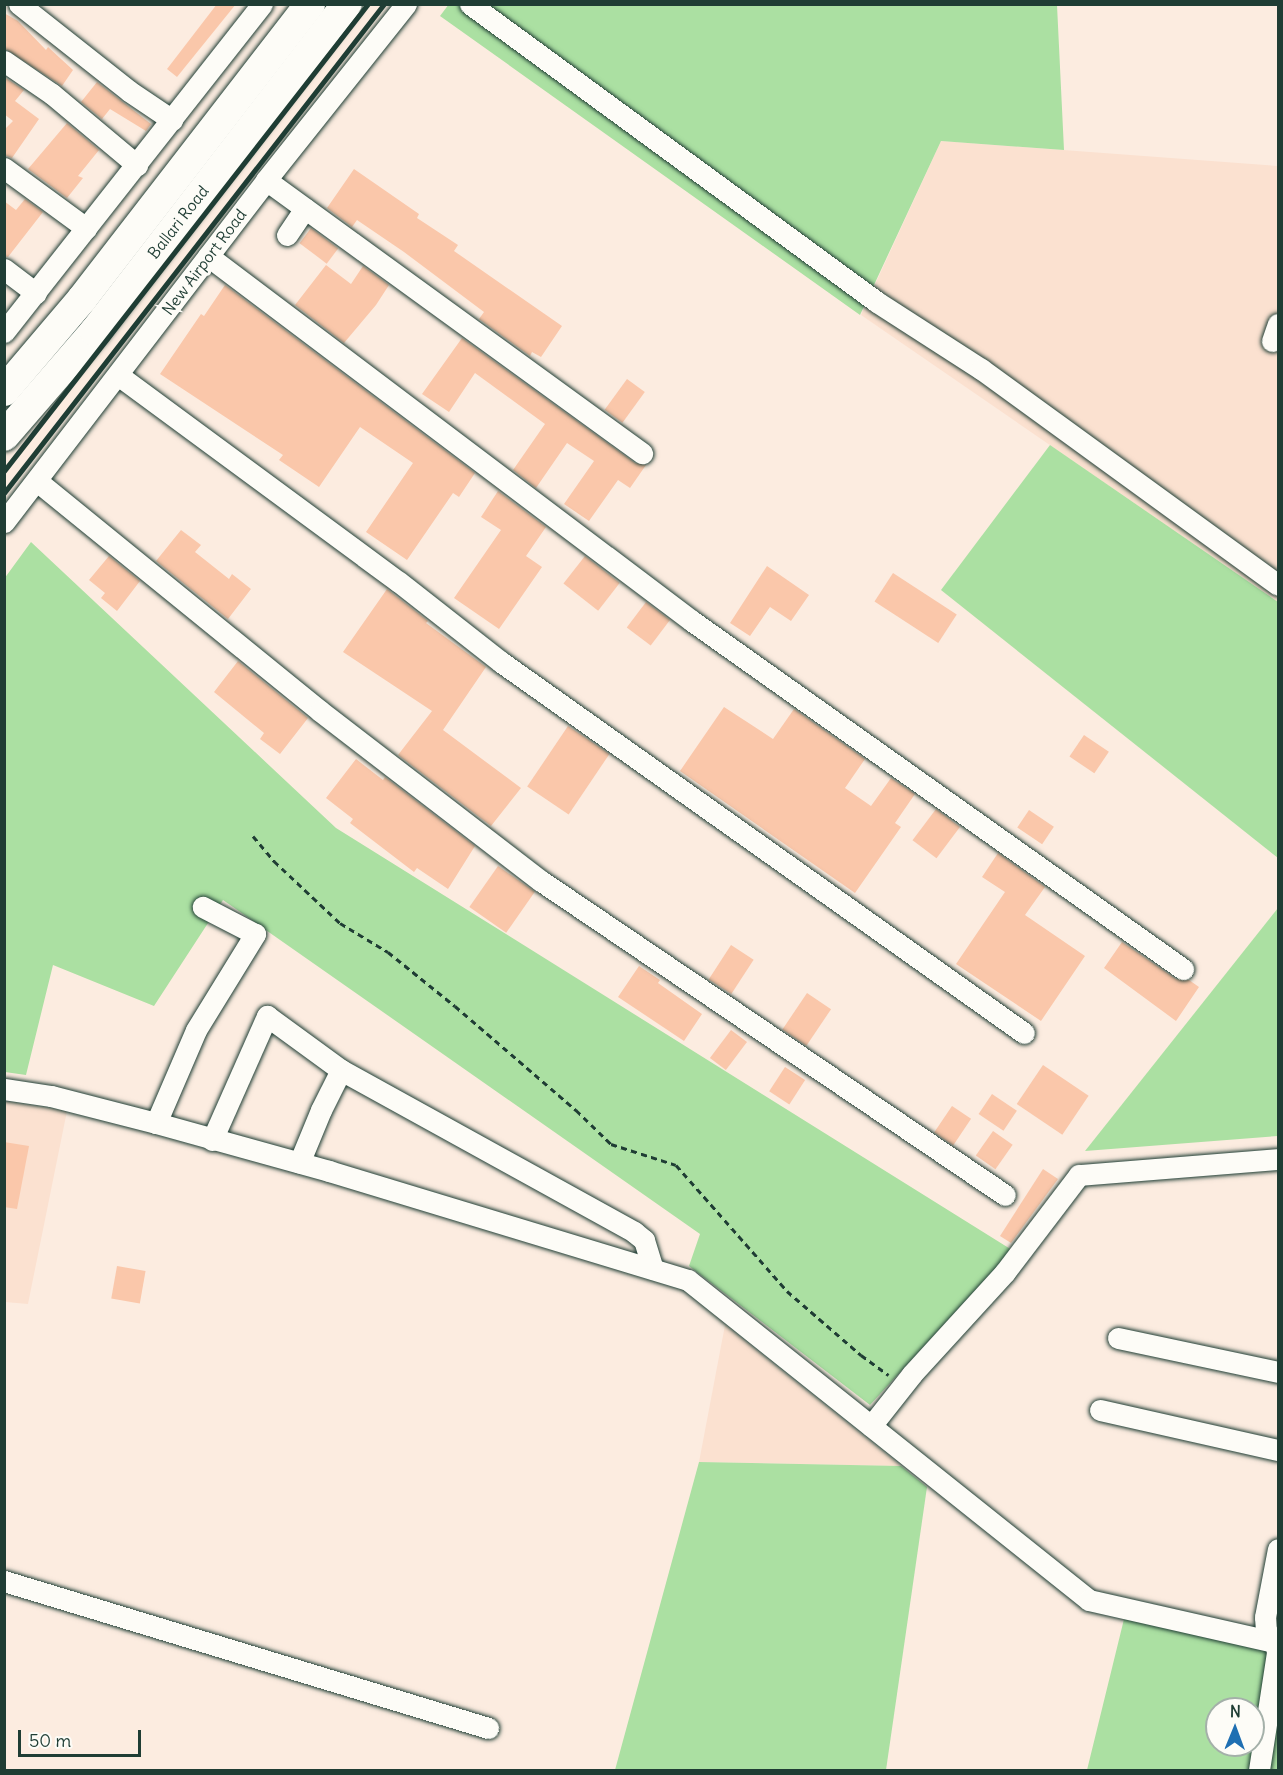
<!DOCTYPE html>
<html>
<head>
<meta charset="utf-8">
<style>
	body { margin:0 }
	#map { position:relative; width:1283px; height:1775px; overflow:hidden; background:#fcece0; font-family:Delius,sans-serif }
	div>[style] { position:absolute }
	.built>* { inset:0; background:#fbe1d0 }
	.green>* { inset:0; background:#abe0a2 }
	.building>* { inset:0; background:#fac7aa; transform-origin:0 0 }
	.path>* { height:3px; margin-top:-1.5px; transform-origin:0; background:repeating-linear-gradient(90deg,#1f3d34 0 6px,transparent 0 10.5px) }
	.roads { filter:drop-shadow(0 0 2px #1f3d34) drop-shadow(0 0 2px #1f3d34) }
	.minor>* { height:21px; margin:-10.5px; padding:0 10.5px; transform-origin:10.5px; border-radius:10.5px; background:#fdfcf7 }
	.highway>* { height:30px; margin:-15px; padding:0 15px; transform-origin:15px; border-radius:15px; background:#fdfcf7 }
	.rail>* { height:4.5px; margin:-2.25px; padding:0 2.25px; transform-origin:2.25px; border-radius:2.25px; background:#1f3d34 }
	span { translate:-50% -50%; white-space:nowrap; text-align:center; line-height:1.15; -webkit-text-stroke:6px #fdfcf7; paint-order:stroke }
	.street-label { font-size:16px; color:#1f3d34 }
	.frame { position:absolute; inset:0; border:6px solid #1f3d34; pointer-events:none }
	.north { position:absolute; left:1205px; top:1697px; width:60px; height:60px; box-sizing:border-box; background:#fdfcf7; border:2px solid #a4b0a9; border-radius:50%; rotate:1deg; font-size:16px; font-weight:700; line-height:24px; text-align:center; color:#1f3d34 }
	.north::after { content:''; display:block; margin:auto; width:21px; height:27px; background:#1f6fb2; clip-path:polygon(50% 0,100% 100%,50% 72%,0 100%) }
	.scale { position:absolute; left:18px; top:1730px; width:123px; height:27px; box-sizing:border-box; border:3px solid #1f3d34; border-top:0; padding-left:8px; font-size:18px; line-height:21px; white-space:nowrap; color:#1f3d34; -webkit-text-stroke:4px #fdfcf7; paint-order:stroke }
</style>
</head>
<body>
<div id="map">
	<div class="built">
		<div style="clip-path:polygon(941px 141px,1278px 166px,1278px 602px,861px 315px)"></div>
		<div style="clip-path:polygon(4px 1101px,67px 1111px,28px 1304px,5px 1302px)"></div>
		<div style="clip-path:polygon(725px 1325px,901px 1466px,699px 1462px)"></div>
	</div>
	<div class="green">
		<div style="clip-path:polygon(449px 4px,1057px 5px,1064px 150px,941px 141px,860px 315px,440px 16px)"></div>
		<div style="clip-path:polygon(1050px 445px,1278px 602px,1278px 858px,941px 590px)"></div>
		<div style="clip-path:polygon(31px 542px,336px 828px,1012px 1250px,870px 1405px,689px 1266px,700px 1234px,223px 900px,154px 1006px,53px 965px,26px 1075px,5px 1072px,4px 579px)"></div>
		<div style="clip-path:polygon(1278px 908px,1278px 1136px,1085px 1151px)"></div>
		<div style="clip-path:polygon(699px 1462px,901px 1466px,927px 1487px,886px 1770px,615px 1770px)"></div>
		<div style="clip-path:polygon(evenodd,1125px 1615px,1269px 1650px,1252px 1770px,1087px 1770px,1125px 1615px,1217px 1709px,1253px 1709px,1253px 1745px,1217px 1745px,1217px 1709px)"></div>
		<div style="clip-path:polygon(1278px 1705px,1278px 1770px,1269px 1770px)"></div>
	</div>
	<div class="building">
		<div style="clip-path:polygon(217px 4px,236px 4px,177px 77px,167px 69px)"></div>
		<div style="clip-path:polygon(4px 13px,18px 21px,46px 50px,48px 47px,73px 70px,62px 86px,4px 48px)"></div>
		<div style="clip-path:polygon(4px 77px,24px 90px,15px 101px,39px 119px,12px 158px,4px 155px,4px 130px,13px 121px,4px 114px)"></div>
		<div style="clip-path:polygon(97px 82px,151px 124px,146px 131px,110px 109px,102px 119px,81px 102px)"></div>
		<div style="clip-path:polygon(67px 123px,99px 150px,78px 176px,83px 178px,67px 198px,28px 169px)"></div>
		<div style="clip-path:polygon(354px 169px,419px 214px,417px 218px,458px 245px,454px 251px,562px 326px,541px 357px,532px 352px,530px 356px,479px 319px,484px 312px,404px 252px,357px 220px,352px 227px,327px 208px)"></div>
		<div style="clip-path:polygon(25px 199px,43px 212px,8px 257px,4px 256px,4px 201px,16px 210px)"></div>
		<div style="left:311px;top:228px;width:34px;height:19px;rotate:37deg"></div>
		<div style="clip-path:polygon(326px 265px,351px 284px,363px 266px,389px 285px,376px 305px,344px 343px,295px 305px)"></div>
		<div style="clip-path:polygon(225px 285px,475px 473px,459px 497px,453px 493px,407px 560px,366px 532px,413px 463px,360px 427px,319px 487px,279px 460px,283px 455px,160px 374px,201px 314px,204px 316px)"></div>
		<div style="clip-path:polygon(462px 338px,635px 463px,646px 465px,630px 488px,618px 480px,589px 521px,564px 504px,594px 461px,567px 443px,536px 488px,513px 470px,545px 424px,475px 373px,449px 412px,422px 394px)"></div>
		<div style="left:627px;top:379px;width:22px;height:38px;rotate:36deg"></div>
		<div style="clip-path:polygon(498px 491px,546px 527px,526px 556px,542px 567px,499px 629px,454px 598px,501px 530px,481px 517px)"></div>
		<div style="clip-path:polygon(181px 530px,201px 545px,195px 552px,229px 579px,232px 574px,251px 589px,228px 619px,156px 561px)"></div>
		<div style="clip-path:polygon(109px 556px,140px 581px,117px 611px,101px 598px,105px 593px,89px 580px)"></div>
		<div style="left:585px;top:556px;width:44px;height:35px;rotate:38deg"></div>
		<div style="clip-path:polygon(767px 566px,809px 595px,791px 621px,770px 607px,750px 636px,730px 623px)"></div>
		<div style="left:893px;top:573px;width:76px;height:34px;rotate:33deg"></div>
		<div style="clip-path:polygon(387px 589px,428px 621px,426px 623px,486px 667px,443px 730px,521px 788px,491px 826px,398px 755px,432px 711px,343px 652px)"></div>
		<div style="left:646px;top:602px;width:30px;height:32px;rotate:37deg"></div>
		<div style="clip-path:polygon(238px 661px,308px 718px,280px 754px,260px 739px,264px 733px,214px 692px)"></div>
		<div style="clip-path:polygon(724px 707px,773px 739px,794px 709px,865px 759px,845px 788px,871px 806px,891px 778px,915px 794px,895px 823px,901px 827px,855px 893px,680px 771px)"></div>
		<div style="left:568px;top:726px;width:50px;height:73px;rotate:34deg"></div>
		<div style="left:1084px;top:735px;width:30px;height:26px;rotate:34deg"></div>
		<div style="clip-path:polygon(356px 759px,383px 780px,385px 777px,475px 846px,448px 889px,417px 868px,414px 872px,350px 823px,353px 819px,326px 798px)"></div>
		<div style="left:936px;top:809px;width:30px;height:39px;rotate:37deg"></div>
		<div style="left:1029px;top:810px;width:30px;height:21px;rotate:34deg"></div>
		<div style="clip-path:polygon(998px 853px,1045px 887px,1025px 915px,1085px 956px,1041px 1021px,956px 964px,1005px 892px,982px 877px)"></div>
		<div style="left:498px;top:866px;width:45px;height:50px;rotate:35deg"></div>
		<div style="clip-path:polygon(1122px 942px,1176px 979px,1189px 980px,1199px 987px,1176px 1021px,1104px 968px)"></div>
		<div style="left:731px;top:945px;width:27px;height:41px;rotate:33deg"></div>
		<div style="clip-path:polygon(639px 966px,660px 980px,658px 983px,702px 1014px,684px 1041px,618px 997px)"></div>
		<div style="left:807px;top:993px;width:29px;height:44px;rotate:34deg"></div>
		<div style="left:731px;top:1030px;width:20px;height:35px;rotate:37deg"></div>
		<div style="left:1043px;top:1065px;width:55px;height:47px;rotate:34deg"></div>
		<div style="left:785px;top:1067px;width:24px;height:29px;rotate:33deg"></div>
		<div style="left:992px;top:1094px;width:30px;height:24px;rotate:34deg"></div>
		<div style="left:952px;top:1106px;width:23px;height:32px;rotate:34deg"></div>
		<div style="left:993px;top:1131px;width:24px;height:30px;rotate:35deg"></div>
		<div style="clip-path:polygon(4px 1142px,29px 1146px,17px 1209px,4px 1207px)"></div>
		<div style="clip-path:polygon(1043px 1169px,1058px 1179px,1011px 1243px,1000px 1236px)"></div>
		<div style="left:117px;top:1266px;width:29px;height:33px;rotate:10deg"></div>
	</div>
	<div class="path">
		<div style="left:253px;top:836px;width:33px;rotate:50deg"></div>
		<div style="left:274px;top:861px;width:91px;rotate:43.2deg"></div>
		<div style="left:340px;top:923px;width:56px;rotate:31.1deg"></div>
		<div style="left:388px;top:952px;width:86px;rotate:38.9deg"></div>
		<div style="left:455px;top:1006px;width:160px;rotate:40.7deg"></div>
		<div style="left:576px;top:1110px;width:49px;rotate:44.2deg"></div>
		<div style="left:611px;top:1144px;width:68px;rotate:17.9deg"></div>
		<div style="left:676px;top:1165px;width:168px;rotate:48.6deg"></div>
		<div style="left:787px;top:1291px;width:98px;rotate:40.9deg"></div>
		<div style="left:861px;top:1355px;width:34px;rotate:36deg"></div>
	</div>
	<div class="roads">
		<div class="minor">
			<div style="left:19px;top:4px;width:140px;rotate:38.3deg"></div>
			<div style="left:129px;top:91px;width:52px;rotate:34deg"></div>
			<div style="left:470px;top:4px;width:504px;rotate:36.21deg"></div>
			<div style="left:877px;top:302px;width:124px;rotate:32.8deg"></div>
			<div style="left:981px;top:369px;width:367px;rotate:36deg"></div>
			<div style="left:4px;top:61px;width:58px;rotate:34.5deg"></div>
			<div style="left:52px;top:94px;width:111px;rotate:39.9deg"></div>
			<div style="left:4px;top:168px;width:102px;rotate:36.2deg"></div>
			<div style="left:266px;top:180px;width:465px;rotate:36deg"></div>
			<div style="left:287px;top:235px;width:32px;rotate:-56deg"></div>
			<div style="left:208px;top:256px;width:606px;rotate:37.02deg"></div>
			<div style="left:692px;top:621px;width:602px;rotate:35.33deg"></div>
			<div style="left:4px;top:269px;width:40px;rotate:37deg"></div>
			<div style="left:4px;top:332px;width:417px;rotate:-51.8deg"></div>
			<div style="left:1272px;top:341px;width:18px;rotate:-71deg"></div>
			<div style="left:118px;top:375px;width:349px;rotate:36.4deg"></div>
			<div style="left:399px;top:582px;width:130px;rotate:38.1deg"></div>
			<div style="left:501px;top:662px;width:641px;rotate:35.35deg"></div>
			<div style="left:37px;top:481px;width:365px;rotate:39.1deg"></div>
			<div style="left:320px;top:711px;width:279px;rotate:37.6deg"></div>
			<div style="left:541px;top:881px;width:560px;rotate:34.09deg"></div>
			<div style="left:4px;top:522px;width:431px;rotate:-52.5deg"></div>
			<div style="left:266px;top:180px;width:225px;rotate:-51.5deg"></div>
			<div style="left:341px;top:1070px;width:335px;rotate:28.9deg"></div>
			<div style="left:634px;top:1232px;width:13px;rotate:39deg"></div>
			<div style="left:644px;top:1240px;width:30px;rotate:73deg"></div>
			<div style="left:4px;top:1089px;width:48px;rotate:8.5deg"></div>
			<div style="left:51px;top:1096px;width:108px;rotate:14.4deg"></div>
			<div style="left:156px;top:1123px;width:180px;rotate:15.5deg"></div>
			<div style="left:329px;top:1171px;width:375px;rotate:16.9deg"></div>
			<div style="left:688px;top:1280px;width:513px;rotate:38.59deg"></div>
			<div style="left:1089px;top:1600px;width:194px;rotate:12.8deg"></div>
			<div style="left:156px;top:1123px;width:101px;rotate:-66.7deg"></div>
			<div style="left:196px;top:1030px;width:113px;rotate:-58.4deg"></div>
			<div style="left:255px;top:934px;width:59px;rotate:-152.6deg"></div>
			<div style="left:212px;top:1140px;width:136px;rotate:-66.1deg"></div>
			<div style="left:267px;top:1016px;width:92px;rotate:36.1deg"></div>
			<div style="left:341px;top:1070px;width:45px;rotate:116.6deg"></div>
			<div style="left:321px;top:1110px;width:57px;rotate:112.5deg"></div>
			<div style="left:1118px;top:1338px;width:164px;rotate:12deg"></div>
			<div style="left:1100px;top:1410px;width:182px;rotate:12.7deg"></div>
			<div style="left:871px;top:1426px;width:66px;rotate:-51.7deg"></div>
			<div style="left:912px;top:1374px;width:138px;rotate:-47.6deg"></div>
			<div style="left:1005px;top:1272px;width:122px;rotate:-52.7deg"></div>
			<div style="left:1079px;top:1175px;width:200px;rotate:-4.6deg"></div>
			<div style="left:4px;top:1581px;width:506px;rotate:16.89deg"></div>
			<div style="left:1259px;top:1770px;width:119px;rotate:-81.3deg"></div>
			<div style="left:1277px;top:1652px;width:10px;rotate:-101deg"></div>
			<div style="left:1275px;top:1642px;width:14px;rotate:-129deg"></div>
			<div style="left:1266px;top:1631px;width:14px;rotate:-94deg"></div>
			<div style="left:1265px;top:1617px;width:69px;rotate:-79.2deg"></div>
		</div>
		<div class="highway">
			<div style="left:4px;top:391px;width:121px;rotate:-49.7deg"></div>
			<div style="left:82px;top:299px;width:373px;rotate:-52.3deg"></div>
			<div style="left:4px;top:436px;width:139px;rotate:-49.1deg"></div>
			<div style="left:95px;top:331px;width:413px;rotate:-52.4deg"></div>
		</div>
	</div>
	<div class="rail">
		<div style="left:4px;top:471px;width:592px;rotate:-52.07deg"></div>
		<div style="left:4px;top:493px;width:619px;rotate:-52.15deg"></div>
	</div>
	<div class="street-label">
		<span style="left:178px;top:222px;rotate:-52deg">Ballari Road</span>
		<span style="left:204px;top:262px;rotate:-53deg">New Airport Road</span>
	</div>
	<div class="frame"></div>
	<div class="north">N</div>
	<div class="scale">50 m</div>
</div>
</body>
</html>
